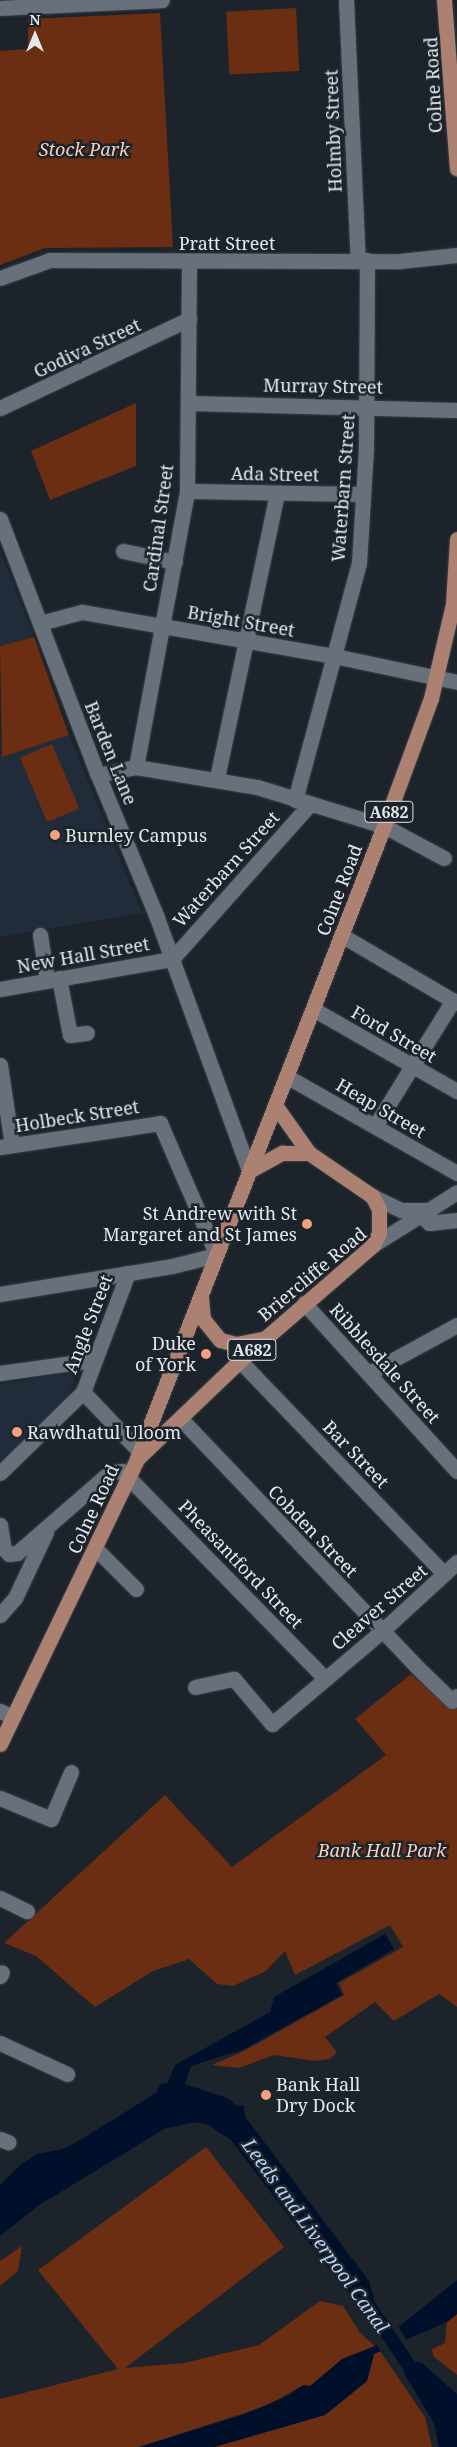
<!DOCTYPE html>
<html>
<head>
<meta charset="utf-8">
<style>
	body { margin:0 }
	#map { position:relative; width:457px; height:2447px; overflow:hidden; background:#1c232b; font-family:"Noto Serif",serif }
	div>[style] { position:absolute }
	.built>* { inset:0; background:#202c39 }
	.green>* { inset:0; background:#6b2e12; transform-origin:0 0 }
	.water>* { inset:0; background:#00102a }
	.pier>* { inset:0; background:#1c232b }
	.canal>* { height:14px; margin:-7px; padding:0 7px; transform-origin:7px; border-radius:7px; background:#00102a }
	.roads { filter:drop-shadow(0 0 1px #3b4147) drop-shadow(0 0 1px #3b4147) }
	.minor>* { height:15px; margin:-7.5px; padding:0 7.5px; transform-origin:7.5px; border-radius:7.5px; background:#68717b }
	.major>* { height:15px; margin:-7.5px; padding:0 7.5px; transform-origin:7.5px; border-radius:7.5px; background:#ac8171 }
	.dots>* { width:14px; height:14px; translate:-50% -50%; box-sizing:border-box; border:2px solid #1c232b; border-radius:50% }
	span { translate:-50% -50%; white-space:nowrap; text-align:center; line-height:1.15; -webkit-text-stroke:5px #1c232b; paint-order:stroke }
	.shield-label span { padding:1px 4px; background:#1c232b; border:1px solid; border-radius:4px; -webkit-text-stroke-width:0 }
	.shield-label { font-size:16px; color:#e3e8ed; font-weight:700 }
	.street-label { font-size:18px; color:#e3e8ed }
	.park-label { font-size:18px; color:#f9d0be; font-style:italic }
	.poi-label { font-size:18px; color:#e3e8ed }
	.left { translate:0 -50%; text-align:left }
	.right { translate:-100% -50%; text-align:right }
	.water-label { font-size:19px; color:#b5d0f0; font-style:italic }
	.north { position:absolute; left:10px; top:10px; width:50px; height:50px; -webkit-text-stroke:4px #1c232b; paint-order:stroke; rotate:0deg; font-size:14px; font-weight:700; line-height:20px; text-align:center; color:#e3e8ed }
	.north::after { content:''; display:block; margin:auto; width:18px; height:22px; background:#e3e8ed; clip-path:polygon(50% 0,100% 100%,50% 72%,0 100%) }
</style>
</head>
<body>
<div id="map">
	<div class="built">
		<div style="clip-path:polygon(0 551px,34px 637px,0 646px)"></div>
		<div style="clip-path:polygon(69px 735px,142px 913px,0 937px,0 742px,2px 757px)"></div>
		<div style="clip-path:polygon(77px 1372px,67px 1401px,0 1462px,0 1384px)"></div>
	</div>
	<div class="green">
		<div style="left:296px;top:8px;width:63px;height:70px;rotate:87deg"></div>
		<div style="clip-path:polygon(160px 13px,173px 247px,45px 248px,0 265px,0 51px,28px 49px,28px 19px)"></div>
		<div style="clip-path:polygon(136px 403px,136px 466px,50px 500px,31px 451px)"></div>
		<div style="clip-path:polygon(34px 637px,69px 735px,2px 757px,0 646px)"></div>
		<div style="left:52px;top:744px;width:70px;height:35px;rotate:67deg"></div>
		<div style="clip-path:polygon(411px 1674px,454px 1710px,457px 1707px,457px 2007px,439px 1994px,394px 2021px,375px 2002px,325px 2037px,337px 2053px,329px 2059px,316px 2061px,274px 2055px,239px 2068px,212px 2065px,244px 2051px,344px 1995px,339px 1983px,403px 1947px,390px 1925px,295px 1975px,285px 1951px,266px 1971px,233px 1986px,217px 1984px,189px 1959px,153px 1971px,95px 2007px,36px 1956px,4px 1943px,165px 1795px,232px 1867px,386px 1755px,355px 1719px)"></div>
		<div style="clip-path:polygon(206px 2147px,284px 2247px,125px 2368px,184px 2363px,259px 2345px,320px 2301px,343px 2306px,360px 2333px,375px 2346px,310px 2386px,303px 2385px,266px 2406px,139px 2447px,0 2447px,0 2399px,118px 2369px,38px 2270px)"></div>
		<div style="clip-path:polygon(22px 2246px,18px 2271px,0 2286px,0 2261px)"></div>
		<div style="clip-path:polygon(457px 2314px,457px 2375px,433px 2356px,432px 2349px,445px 2343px,447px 2322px)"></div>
		<div style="clip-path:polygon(380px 2351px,425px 2417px,432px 2447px,214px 2447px,325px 2415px,367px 2381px,374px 2354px)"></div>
	</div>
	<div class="water">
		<div style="clip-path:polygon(385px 1934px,394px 1949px,336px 1983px,342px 1995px,242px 2050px,191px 2066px,185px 2084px,227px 2098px,237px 2106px,243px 2105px,246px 2118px,369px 2281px,375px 2302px,375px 2314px,349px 2293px,325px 2264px,231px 2140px,208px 2125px,195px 2122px,164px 2129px,38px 2206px,0 2236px,0 2185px,20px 2165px,37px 2154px,63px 2149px,80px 2140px,156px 2093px,160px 2084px,167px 2083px,175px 2065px,270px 2012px,274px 1997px)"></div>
		<div style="clip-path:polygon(457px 2280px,457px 2314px,447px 2322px,374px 2354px,367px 2381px,325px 2415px,214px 2447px,139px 2447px,242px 2415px,286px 2397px,304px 2385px,310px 2386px,342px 2359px,375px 2346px)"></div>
		<div style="clip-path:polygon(403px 2359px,422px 2363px,457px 2394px,457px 2447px,439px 2447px,434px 2423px,405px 2375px)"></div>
	</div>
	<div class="pier">
		<div style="clip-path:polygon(398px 2326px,408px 2343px,382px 2353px,375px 2342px)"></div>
	</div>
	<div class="canal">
		<div style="left:365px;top:2300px;width:88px;rotate:56.1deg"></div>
	</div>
	<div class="roads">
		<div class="minor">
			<div style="left:346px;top:0;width:260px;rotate:87.4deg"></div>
			<div style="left:0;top:8px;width:162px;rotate:-2.8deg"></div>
			<div style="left:0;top:278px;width:53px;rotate:-19.8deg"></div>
			<div style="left:50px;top:260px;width:350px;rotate:0.2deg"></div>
			<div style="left:400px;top:261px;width:57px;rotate:-6deg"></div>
			<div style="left:188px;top:403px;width:269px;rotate:1.5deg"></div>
			<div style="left:0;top:408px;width:209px;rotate:-25.2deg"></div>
			<div style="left:187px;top:491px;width:176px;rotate:1deg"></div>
			<div style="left:0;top:519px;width:274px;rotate:69.1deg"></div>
			<div style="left:98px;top:775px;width:152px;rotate:67.5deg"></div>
			<div style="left:156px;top:915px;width:272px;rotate:70deg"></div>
			<div style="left:123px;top:551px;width:53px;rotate:11.9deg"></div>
			<div style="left:40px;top:623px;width:43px;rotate:-14.7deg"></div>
			<div style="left:82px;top:612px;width:256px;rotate:9.9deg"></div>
			<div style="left:334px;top:656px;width:126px;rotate:11.9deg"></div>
			<div style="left:136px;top:767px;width:281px;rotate:-79.5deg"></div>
			<div style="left:187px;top:491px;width:229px;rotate:-89.5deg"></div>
			<div style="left:98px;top:775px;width:39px;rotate:-12deg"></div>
			<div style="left:136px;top:767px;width:123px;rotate:9.4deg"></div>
			<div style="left:257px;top:787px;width:133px;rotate:17.1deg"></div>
			<div style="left:384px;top:826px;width:68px;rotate:28.1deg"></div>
			<div style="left:217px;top:778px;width:290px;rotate:-78.1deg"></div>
			<div style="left:295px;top:800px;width:245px;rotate:-74.9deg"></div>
			<div style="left:359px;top:563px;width:115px;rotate:-86.5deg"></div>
			<div style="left:366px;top:448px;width:188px;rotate:-89.7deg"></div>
			<div style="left:40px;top:935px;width:46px;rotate:81.2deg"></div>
			<div style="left:341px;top:935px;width:134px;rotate:30.4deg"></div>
			<div style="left:172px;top:959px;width:206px;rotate:-48.3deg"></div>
			<div style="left:59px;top:978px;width:58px;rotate:79.1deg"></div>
			<div style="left:70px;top:1035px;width:17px;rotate:-7deg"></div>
			<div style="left:0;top:989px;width:175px;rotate:-9.9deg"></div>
			<div style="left:313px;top:1009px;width:166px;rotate:29.7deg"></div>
			<div style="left:0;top:1065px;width:81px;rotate:81.5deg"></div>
			<div style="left:286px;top:1076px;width:197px;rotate:29.6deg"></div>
			<div style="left:375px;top:1126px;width:148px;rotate:-58.2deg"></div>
			<div style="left:0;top:1147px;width:162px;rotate:-8.5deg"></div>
			<div style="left:160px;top:1123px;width:132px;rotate:66.7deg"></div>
			<div style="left:212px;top:1244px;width:8px;rotate:30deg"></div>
			<div style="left:372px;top:1196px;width:32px;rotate:26deg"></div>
			<div style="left:401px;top:1210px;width:29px"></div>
			<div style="left:422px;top:1216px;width:10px;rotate:45deg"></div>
			<div style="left:429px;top:1223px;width:28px;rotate:-6deg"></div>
			<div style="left:373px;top:1245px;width:99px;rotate:-32.2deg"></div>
			<div style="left:0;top:1294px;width:174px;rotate:-9.2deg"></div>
			<div style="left:172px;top:1266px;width:45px;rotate:-14deg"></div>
			<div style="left:304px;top:1303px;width:227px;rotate:47.7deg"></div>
			<div style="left:240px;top:1361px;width:295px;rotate:46.2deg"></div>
			<div style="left:0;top:1373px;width:95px;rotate:-7.9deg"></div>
			<div style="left:369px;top:1373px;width:100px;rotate:-28.6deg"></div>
			<div style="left:83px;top:1392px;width:81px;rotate:46.5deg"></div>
			<div style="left:181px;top:1419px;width:344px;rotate:46.4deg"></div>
			<div style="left:418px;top:1668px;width:47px;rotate:44.1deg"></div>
			<div style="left:452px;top:1701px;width:7px;rotate:-45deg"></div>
			<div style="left:0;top:1473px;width:116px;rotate:-44.3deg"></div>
			<div style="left:83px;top:1392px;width:127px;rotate:-69.3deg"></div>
			<div style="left:0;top:1525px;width:24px;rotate:81deg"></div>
			<div style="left:4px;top:1549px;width:7px;rotate:45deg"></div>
			<div style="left:9px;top:1554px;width:8px;rotate:-7deg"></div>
			<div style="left:17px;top:1553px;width:122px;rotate:-41deg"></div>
			<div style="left:109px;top:1473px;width:13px;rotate:-9deg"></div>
			<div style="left:122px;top:1471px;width:291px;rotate:45.6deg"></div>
			<div style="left:95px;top:1548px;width:58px;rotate:45deg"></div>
			<div style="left:0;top:1615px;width:23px;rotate:-49deg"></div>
			<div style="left:15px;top:1598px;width:73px;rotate:-64.8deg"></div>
			<div style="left:195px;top:1687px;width:40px;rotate:-12deg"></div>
			<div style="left:234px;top:1679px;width:59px;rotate:49.8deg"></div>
			<div style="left:272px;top:1724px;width:144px;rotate:-40.2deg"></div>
			<div style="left:382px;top:1631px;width:102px;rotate:-42.6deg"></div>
			<div style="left:0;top:1711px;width:14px;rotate:25deg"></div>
			<div style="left:0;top:1798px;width:55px;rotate:22.4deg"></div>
			<div style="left:51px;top:1819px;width:51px;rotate:-66.9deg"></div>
			<div style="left:0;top:1898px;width:30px;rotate:26deg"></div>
			<div style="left:0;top:1976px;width:4px;rotate:-63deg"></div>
			<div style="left:0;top:2043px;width:74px;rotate:24.8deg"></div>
			<div style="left:0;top:2139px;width:9px;rotate:21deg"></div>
		</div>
		<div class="major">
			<div style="left:444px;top:0;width:169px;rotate:85.6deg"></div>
			<div style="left:249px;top:1171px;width:38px;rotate:-29deg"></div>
			<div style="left:282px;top:1153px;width:27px"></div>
			<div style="left:201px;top:1297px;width:22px;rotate:85deg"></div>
			<div style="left:203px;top:1319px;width:27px;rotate:51deg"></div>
			<div style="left:220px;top:1340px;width:16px;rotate:14deg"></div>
			<div style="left:236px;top:1344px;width:26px;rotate:-11deg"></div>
			<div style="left:137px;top:1459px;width:151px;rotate:-43.7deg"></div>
			<div style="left:246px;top:1355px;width:168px;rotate:-40.9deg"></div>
			<div style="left:373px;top:1245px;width:13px;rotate:-63deg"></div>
			<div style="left:379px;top:1233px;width:24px;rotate:-90deg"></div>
			<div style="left:379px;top:1209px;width:15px;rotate:-118deg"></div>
			<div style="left:372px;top:1196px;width:76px;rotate:-145.7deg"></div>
			<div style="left:309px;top:1153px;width:59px;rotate:-125.3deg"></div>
			<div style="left:0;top:1744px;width:314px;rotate:-64.3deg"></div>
			<div style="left:136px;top:1461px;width:682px;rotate:-68.67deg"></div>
			<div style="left:384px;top:826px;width:136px;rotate:-69.8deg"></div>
			<div style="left:431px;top:698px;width:97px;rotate:-76.8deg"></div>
			<div style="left:453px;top:604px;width:65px;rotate:-86.5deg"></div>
		</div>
	</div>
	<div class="dots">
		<div style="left:55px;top:835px;background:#f2a17e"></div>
		<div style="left:307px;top:1224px;background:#f2a17e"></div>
		<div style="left:206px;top:1354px;background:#f2a17e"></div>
		<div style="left:17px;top:1432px;background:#f2a17e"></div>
		<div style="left:266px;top:2095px;background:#f2a17e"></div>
	</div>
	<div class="shield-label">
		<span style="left:389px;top:812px">A682</span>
		<span style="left:252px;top:1350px">A682</span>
	</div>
	<div class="street-label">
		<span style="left:433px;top:85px;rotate:-93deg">Colne Road</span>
		<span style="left:333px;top:131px;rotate:-92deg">Holmby Street</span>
		<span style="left:227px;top:243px">Pratt Street</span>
		<span style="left:87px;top:348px;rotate:-25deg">Godiva Street</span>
		<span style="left:323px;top:386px;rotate:1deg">Murray Street</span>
		<span style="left:275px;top:474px;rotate:1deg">Ada Street</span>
		<span style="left:343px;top:488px;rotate:-86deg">Waterbarn Street</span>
		<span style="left:158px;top:528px;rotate:-82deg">Cardinal Street</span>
		<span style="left:241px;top:621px;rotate:10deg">Bright Street</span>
		<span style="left:111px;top:753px;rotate:68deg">Barden Lane</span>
		<span style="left:226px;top:869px;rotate:-48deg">Waterbarn Street</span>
		<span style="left:339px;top:890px;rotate:-69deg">Colne Road</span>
		<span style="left:83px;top:955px;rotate:-10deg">New Hall Street</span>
		<span style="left:394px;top:1034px;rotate:30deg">Ford Street</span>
		<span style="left:381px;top:1108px;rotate:30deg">Heap Street</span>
		<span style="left:77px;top:1116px;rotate:-9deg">Holbeck Street</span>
		<span style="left:312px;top:1274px;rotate:-40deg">Briercliffe Road</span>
		<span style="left:88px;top:1324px;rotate:-69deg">Angle Street</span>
		<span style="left:385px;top:1363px;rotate:48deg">Ribblesdale Street</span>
		<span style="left:356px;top:1454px;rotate:46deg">Bar Street</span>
		<span style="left:93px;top:1509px;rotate:-65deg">Colne Road</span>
		<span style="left:313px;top:1531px;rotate:46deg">Cobden Street</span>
		<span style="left:241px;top:1564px;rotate:46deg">Pheasantford Street</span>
		<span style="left:379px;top:1607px;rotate:-41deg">Cleaver Street</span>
	</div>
	<div class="park-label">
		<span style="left:84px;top:149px">Stock Park</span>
		<span style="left:382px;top:1850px">Bank Hall Park</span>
	</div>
	<div class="poi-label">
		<span class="left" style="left:65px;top:835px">Burnley Campus</span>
		<span class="right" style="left:297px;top:1224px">St Andrew with St<br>Margaret and St James</span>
		<span class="right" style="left:196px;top:1354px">Duke<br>of York</span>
		<span class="left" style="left:27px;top:1432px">Rawdhatul Uloom</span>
		<span class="left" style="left:276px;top:2095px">Bank Hall<br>Dry Dock</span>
	</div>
	<div class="water-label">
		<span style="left:315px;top:2236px;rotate:54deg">Leeds and Liverpool Canal</span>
	</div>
	<div class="north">N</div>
</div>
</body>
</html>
